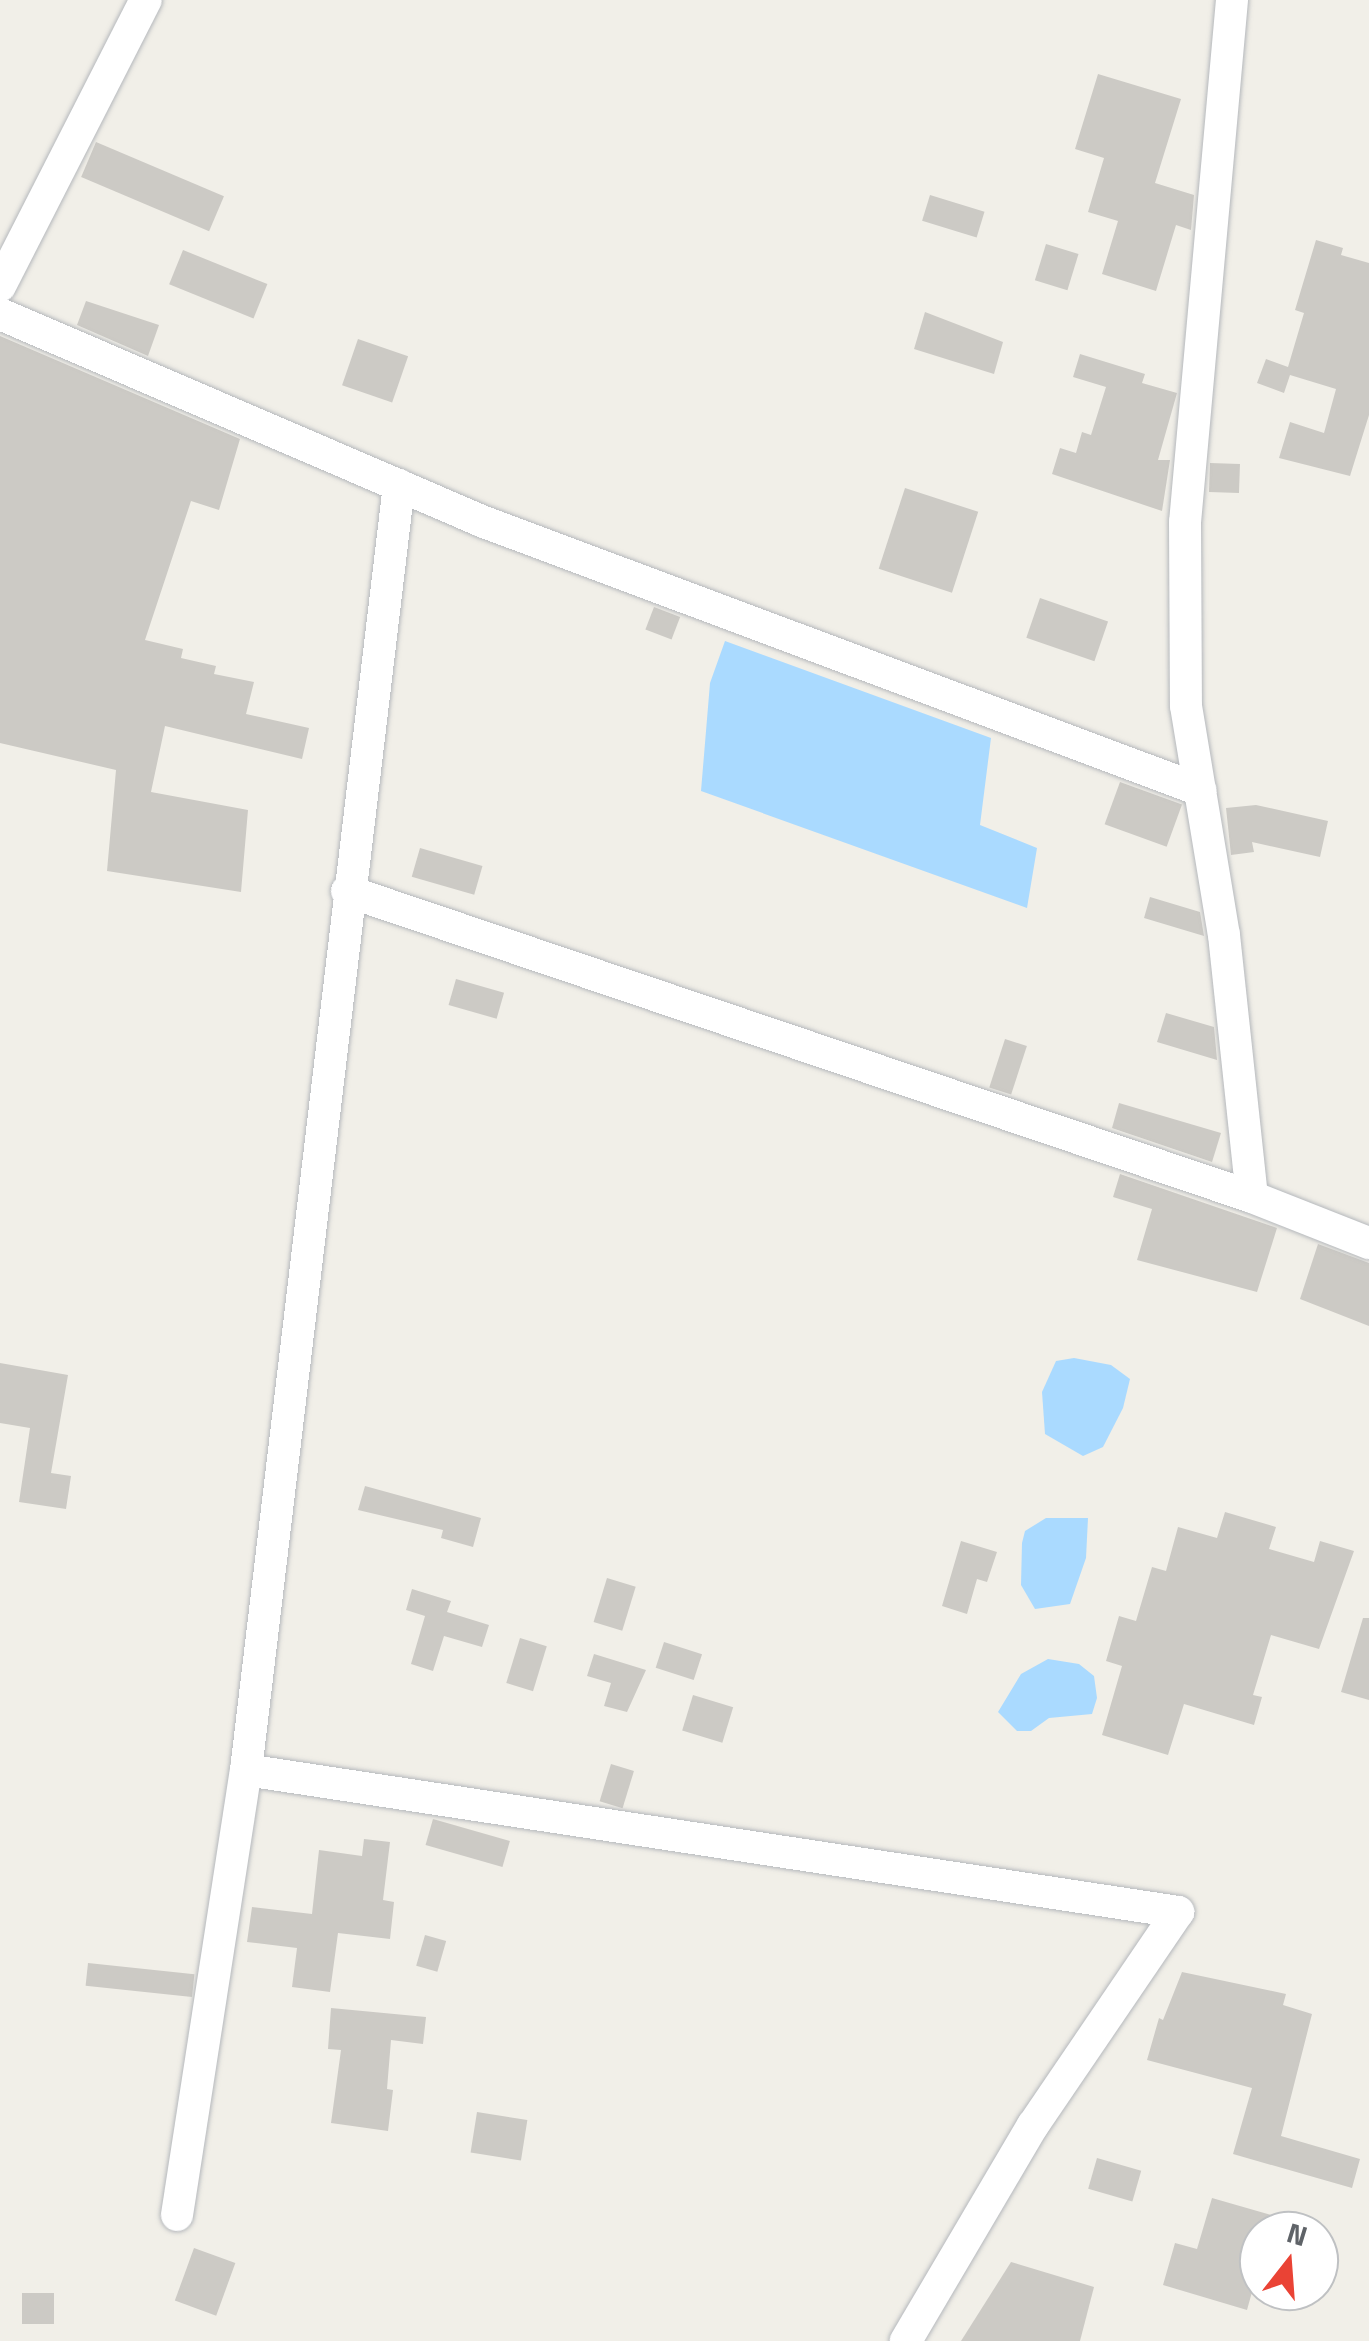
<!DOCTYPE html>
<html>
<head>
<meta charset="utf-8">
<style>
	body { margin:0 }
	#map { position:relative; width:1369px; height:2341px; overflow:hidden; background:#f1efe8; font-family:"Titillium Web",sans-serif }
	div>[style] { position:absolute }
	.water>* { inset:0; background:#aadaff }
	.building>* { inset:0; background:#cccac5; transform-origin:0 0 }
	.roads { filter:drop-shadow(0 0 2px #b5b8bc) drop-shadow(0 0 2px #b5b8bc) }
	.minor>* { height:32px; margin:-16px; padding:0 16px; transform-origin:16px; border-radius:16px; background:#fff }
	span { translate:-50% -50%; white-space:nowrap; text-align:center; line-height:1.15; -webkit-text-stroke:8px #fff; paint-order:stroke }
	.north { position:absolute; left:1239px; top:2211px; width:100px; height:100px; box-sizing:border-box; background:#fff; border:2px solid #bfc1c3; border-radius:50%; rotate:17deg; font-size:28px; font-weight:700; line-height:40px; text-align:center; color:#5f6368 }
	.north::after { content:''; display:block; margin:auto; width:35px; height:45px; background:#ea4335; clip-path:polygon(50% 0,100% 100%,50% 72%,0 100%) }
</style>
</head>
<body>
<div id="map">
	<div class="water">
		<div style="clip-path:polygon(725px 641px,991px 738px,980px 825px,1037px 848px,1027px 908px,701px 791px,710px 683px)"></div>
		<div style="clip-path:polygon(1074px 1358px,1111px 1365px,1130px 1379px,1123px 1408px,1103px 1447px,1083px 1456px,1045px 1434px,1042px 1392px,1056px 1361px)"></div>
		<div style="clip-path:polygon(1046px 1518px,1088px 1518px,1086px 1558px,1070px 1604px,1035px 1609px,1021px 1585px,1022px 1543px,1025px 1531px)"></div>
		<div style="clip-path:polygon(1048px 1659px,1079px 1664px,1094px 1676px,1097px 1698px,1092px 1714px,1049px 1718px,1031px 1731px,1017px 1731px,998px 1712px,1021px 1674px)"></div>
	</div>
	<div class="building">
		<div style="clip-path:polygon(1098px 74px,1181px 99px,1155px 183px,1194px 195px,1191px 230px,1176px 225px,1156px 291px,1102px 274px,1118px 221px,1088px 212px,1104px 158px,1075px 149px)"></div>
		<div style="left:96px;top:142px;width:139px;height:38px;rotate:23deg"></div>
		<div style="left:930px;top:195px;width:57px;height:27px;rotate:17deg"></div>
		<div style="clip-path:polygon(1316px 240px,1343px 248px,1341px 255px,1369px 263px,1369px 415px,1350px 476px,1279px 458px,1290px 422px,1324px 433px,1336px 389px,1290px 375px,1284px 393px,1257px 383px,1266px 359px,1288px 367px,1304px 313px,1295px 310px)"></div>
		<div style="left:1046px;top:244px;width:34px;height:38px;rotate:17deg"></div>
		<div style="left:183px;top:250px;width:91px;height:37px;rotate:22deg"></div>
		<div style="clip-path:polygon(86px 301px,159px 325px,148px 356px,77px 325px)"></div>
		<div style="clip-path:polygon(925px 312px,1003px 342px,994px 374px,914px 349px)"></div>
		<div style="clip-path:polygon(0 336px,240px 439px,219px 510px,191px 501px,145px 640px,183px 649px,181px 658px,216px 666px,214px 674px,254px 682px,246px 714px,309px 728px,302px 759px,165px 726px,151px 792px,248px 810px,241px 892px,107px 871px,116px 770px,0 743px)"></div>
		<div style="left:358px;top:339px;width:53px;height:49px;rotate:19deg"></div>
		<div style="clip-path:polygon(1080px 354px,1145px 374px,1142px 383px,1177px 393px,1158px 460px,1170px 460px,1162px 511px,1052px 474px,1060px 448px,1076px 453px,1082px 432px,1091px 435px,1106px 387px,1073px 377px)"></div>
		<div style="left:1210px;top:463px;width:30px;height:29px;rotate:2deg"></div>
		<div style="left:905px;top:488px;width:77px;height:85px;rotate:18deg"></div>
		<div style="left:1040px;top:598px;width:72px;height:42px;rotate:19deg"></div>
		<div style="left:654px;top:607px;width:28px;height:24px;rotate:21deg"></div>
		<div style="left:1120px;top:782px;width:66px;height:45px;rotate:20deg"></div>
		<div style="clip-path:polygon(1256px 805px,1328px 821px,1320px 857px,1252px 842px,1254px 852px,1231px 855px,1226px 808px)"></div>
		<div style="left:420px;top:848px;width:65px;height:30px;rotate:16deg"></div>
		<div style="clip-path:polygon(1150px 897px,1200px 912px,1204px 936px,1144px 918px)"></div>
		<div style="left:456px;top:979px;width:50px;height:27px;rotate:16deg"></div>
		<div style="clip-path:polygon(1166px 1013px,1214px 1027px,1217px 1060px,1157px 1042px)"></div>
		<div style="left:1005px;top:1039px;width:23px;height:51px;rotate:18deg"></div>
		<div style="clip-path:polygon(1119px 1103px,1221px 1133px,1212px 1162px,1112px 1128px)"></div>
		<div style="clip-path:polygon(1120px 1174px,1277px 1228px,1257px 1292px,1137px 1260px,1152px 1209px,1113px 1197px)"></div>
		<div style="clip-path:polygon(1318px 1244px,1369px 1263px,1369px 1326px,1300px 1299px)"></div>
		<div style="clip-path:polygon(0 1363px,68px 1375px,51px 1473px,71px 1476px,66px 1509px,19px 1502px,30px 1428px,0 1423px)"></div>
		<div style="clip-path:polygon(365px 1486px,481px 1518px,473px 1547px,441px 1538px,443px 1530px,358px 1510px)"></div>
		<div style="clip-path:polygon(1225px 1512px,1276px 1527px,1269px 1549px,1314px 1562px,1320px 1541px,1354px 1551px,1319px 1649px,1271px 1635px,1253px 1695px,1262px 1697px,1254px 1725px,1184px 1704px,1168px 1755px,1102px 1735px,1122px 1666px,1106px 1661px,1119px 1616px,1136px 1621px,1152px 1567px,1166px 1571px,1178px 1527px,1217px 1538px)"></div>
		<div style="clip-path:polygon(961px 1541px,997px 1552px,987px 1582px,977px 1579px,967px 1614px,942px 1606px)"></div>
		<div style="left:607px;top:1578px;width:30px;height:46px;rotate:17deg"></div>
		<div style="clip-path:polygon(412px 1589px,451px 1601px,447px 1612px,489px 1625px,482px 1647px,444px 1636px,433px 1671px,411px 1664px,425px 1616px,406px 1610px)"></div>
		<div style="clip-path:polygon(1363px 1618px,1369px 1618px,1369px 1700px,1341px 1692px)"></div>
		<div style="left:520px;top:1638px;width:28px;height:47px;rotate:17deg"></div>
		<div style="left:664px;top:1642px;width:40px;height:27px;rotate:18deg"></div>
		<div style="clip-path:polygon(594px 1654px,646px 1670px,627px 1712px,604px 1706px,611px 1683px,587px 1676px)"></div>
		<div style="left:693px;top:1695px;width:42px;height:37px;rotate:17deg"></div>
		<div style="left:611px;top:1764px;width:24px;height:39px;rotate:17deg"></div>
		<div style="left:433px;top:1819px;width:80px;height:27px;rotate:16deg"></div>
		<div style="clip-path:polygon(364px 1839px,390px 1842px,383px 1900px,394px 1902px,390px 1939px,338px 1933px,330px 1992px,292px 1987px,297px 1948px,247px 1942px,252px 1907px,312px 1914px,319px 1850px,362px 1856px)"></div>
		<div style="left:425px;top:1935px;width:22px;height:32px;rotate:16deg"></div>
		<div style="left:88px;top:1963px;width:107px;height:23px;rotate:6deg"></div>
		<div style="clip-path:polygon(1182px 1972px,1286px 1994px,1283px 2005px,1312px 2014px,1281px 2136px,1360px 2159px,1352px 2188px,1233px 2154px,1252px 2088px,1147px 2060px,1159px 2018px,1163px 2020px)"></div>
		<div style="clip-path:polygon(331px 2008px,426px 2017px,423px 2044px,391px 2040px,387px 2089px,393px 2090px,388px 2131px,331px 2123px,341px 2050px,328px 2049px)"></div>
		<div style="left:477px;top:2112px;width:51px;height:41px;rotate:9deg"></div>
		<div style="left:1097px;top:2158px;width:46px;height:32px;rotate:16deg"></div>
		<div style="clip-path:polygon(1212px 2198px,1302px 2224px,1301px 2231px,1259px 2231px,1259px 2267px,1247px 2310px,1163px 2285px,1175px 2243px,1197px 2249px)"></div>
		<div style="left:194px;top:2248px;width:44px;height:56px;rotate:20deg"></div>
		<div style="clip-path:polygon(1011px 2262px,1094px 2287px,1080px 2341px,961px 2341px)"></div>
		<div style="left:22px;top:2293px;width:32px;height:31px"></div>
	</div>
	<div class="roads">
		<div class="minor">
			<div style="left:1232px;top:0;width:524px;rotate:95.14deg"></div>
			<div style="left:1185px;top:522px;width:184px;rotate:89.7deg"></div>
			<div style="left:1186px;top:706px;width:232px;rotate:80.6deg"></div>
			<div style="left:1224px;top:935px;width:263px;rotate:83.9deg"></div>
			<div style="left:0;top:286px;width:321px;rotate:-63deg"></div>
			<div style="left:0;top:314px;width:527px;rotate:23.26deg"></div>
			<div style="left:484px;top:522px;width:765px;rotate:20.52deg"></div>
			<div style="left:399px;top:485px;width:1294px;rotate:96.79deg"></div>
			<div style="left:246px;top:1770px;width:943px;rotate:8.66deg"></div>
			<div style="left:1178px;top:1912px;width:258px;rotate:124.2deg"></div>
			<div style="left:1033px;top:2125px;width:251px;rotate:120.5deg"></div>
			<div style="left:347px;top:891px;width:955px;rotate:18.68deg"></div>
			<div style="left:1252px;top:1197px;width:126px;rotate:21.5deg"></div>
			<div style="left:177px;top:2215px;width:450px;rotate:-81.2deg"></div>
		</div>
	</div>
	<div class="north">N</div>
</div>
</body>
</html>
